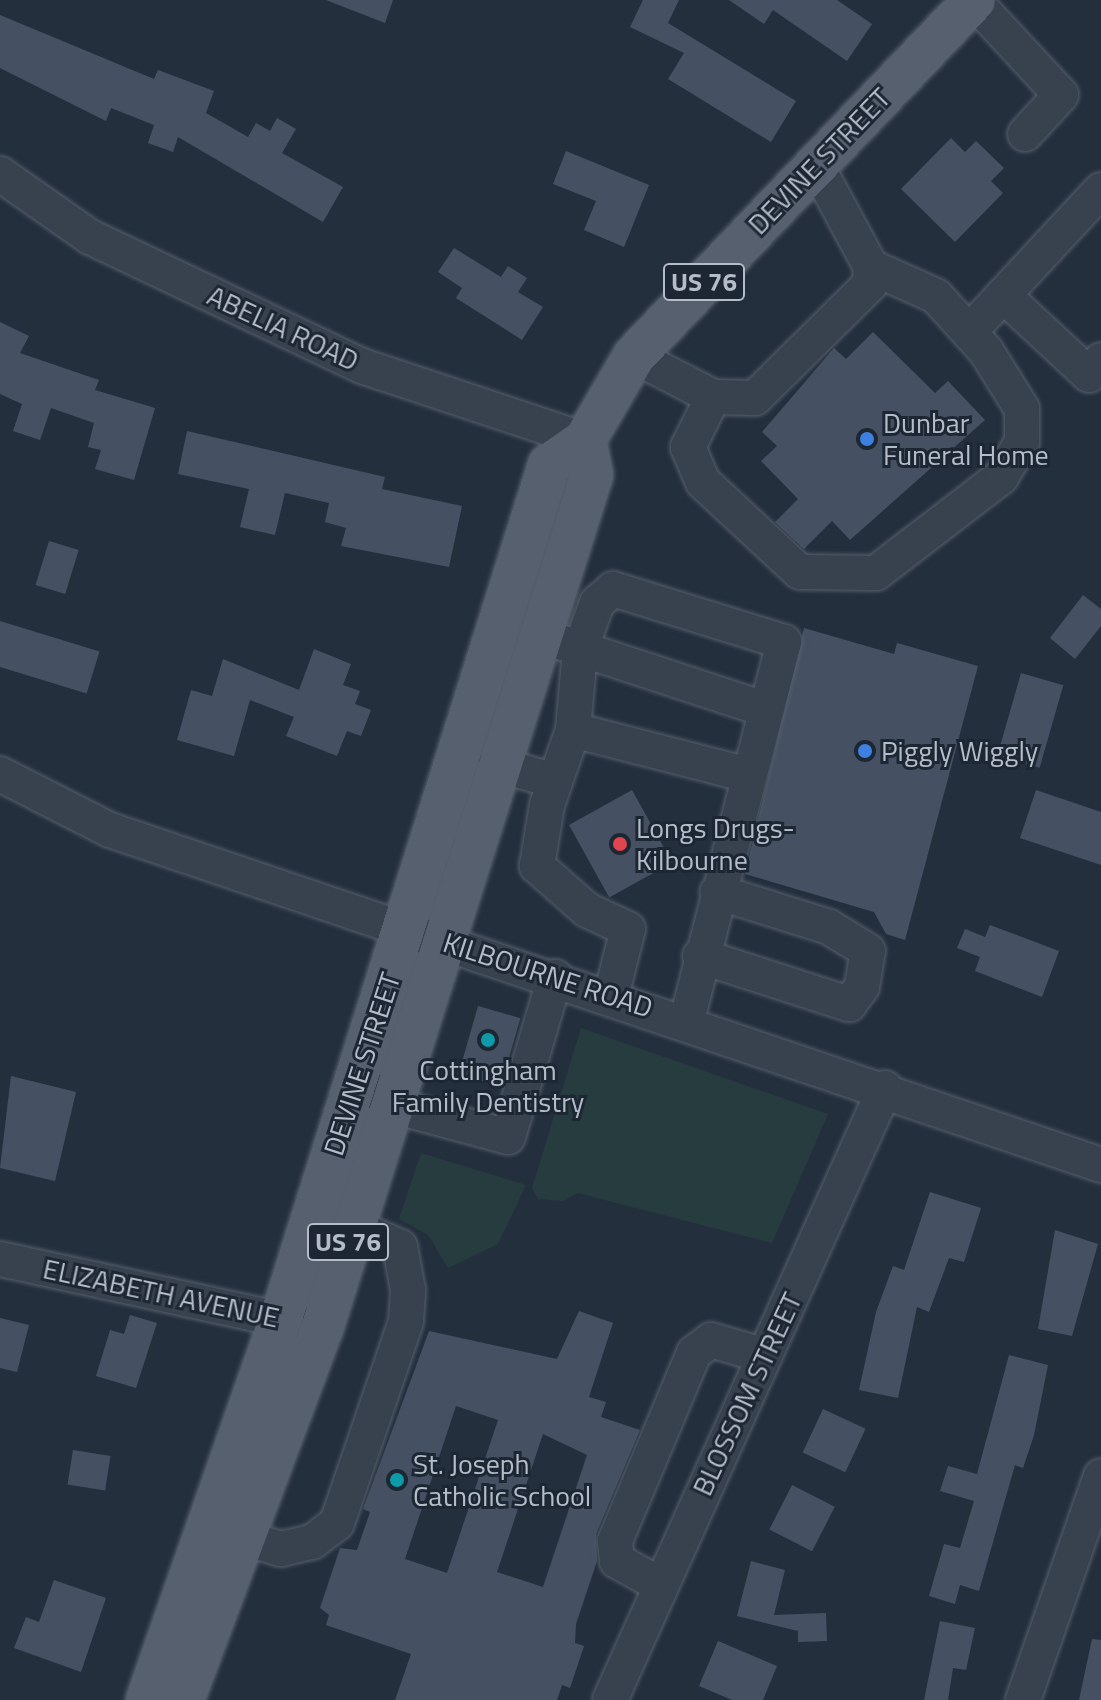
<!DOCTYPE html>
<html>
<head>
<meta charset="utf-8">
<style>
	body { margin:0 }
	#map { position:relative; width:1101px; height:1700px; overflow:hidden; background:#242f3e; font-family:"Titillium Web",sans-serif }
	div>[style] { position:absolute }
	.green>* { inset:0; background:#263c3f }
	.building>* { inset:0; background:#455162; transform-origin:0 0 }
	.roads { filter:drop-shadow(0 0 2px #565f6c) drop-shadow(0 0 2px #565f6c) }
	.minor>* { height:34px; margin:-17px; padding:0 17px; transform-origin:17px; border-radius:17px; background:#38414e }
	.major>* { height:42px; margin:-21px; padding:0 21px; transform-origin:21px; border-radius:21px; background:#56606e }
	.dots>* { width:22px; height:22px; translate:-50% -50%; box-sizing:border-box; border:4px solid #1d2633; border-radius:50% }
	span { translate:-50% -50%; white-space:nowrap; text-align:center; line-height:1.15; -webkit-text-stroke:6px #1d2633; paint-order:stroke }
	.shield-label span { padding:2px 6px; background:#1d2633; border:2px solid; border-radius:6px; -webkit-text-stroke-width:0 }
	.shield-label { font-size:26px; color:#b4bcc9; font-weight:700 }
	.street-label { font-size:28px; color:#b4bcc9 }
	.poi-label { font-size:28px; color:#b4bcc9 }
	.left { translate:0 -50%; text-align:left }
</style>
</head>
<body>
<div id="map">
	<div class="green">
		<div style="clip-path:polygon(581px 1028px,828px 1114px,772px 1243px,578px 1193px,563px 1201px,538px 1199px,532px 1188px)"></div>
		<div style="clip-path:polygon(421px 1153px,526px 1185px,498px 1244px,448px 1268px,428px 1235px,399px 1219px)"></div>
	</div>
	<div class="building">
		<div style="clip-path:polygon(326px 0,393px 0,385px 23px)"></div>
		<div style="clip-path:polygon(643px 0,679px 0,668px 23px,796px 101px,771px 142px,668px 79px,684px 53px,630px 27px)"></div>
		<div style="clip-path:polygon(729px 0,837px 0,872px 24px,847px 61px,773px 10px,764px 24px)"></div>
		<div style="clip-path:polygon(0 15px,154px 79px,158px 70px,214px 91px,206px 113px,248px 137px,256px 123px,270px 131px,277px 118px,296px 129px,282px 153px,343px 187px,323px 222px,178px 137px,173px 152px,148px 143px,154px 125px,111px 108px,106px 121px,0 68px)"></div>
		<div style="clip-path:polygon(951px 138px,965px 152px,976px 141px,1004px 168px,991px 181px,1003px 193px,955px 242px,901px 189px)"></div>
		<div style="clip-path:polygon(566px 151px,649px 185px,624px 247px,584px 230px,596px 201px,553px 184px)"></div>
		<div style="clip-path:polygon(454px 248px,501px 277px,508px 266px,527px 278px,518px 292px,543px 307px,522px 340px,456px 298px,462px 288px,438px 272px)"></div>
		<div style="clip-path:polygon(0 322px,29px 336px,20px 353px,99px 380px,95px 390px,155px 408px,134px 480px,95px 469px,101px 450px,88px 447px,94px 423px,51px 408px,40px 440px,13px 431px,22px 404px,0 394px)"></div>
		<div style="clip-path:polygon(873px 332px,935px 393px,948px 381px,985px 420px,850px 540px,832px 521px,804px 549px,775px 522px,798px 499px,761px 461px,777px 446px,762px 432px,834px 348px,846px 359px)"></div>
		<div style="clip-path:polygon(187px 431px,385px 477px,382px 489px,462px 506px,449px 567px,341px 546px,346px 528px,325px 522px,329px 503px,285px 493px,275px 535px,240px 527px,249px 489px,178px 474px)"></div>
		<div style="left:49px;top:541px;width:31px;height:46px;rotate:17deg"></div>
		<div style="clip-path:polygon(1083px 595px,1101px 609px,1101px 626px,1075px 659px,1050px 638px)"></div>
		<div style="left:0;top:621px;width:104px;height:44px;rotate:17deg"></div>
		<div style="clip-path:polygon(804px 628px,894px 654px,897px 643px,978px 666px,905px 940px,886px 934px,874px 912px,745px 874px)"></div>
		<div style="clip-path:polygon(314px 649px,351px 664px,343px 685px,360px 691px,355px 704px,371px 710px,361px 736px,347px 731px,337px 756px,286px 736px,294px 717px,250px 700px,234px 756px,177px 740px,191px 690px,212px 696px,223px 659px,299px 690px)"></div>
		<div style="left:1021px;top:673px;width:44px;height:86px;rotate:16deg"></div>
		<div style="left:632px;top:790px;width:83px;height:72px;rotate:61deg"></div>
		<div style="clip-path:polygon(1036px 790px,1101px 812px,1101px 865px,1020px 838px)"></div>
		<div style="clip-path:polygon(990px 925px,1059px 951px,1042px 997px,975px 971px,980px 957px,957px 948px,965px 929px,985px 937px)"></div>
		<div style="left:478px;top:1006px;width:44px;height:71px;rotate:16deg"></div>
		<div style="clip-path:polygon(11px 1076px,76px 1092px,55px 1181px,0 1168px)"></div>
		<div style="clip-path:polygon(930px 1192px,981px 1208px,964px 1262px,949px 1258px,929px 1312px,917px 1307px,898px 1398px,859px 1390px,876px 1312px,893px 1266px,904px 1270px)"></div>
		<div style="clip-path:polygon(1055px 1230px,1098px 1244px,1072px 1336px,1038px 1329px)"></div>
		<div style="clip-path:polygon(evenodd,579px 1311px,613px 1323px,589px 1397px,606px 1402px,601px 1417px,640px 1430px,596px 1534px,597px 1561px,576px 1624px,575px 1643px,584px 1646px,570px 1688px,562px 1685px,557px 1700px,395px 1700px,411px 1654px,326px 1625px,329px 1615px,320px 1608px,340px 1548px,357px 1550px,370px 1512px,363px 1509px,429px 1331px,557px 1359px,579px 1311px,456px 1406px,498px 1420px,447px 1573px,405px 1559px,456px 1406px,579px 1311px,543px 1434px,587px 1455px,543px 1587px,497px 1572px,543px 1434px)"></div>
		<div style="clip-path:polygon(130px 1315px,157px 1323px,136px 1388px,96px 1376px,110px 1330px,124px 1334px)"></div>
		<div style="clip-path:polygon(0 1318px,29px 1325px,17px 1372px,0 1368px)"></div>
		<div style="clip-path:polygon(1009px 1355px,1048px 1365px,1034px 1435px,1023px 1468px,1015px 1465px,979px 1591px,960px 1585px,955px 1604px,929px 1596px,944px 1544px,960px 1548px,974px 1501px,940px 1491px,948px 1466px,977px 1474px)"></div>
		<div style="left:823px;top:1409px;width:47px;height:48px;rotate:25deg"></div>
		<div style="left:73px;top:1450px;width:38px;height:35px;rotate:9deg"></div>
		<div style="left:792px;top:1485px;width:48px;height:50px;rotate:27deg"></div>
		<div style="clip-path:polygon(751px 1561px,785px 1570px,774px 1615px,826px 1613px,827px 1641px,798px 1642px,798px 1631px,737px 1616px)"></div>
		<div style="clip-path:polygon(54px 1580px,106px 1598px,81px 1672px,14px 1648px,26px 1617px,39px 1622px)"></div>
		<div style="clip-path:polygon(940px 1621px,975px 1628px,966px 1670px,953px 1668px,948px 1700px,924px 1700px)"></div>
		<div style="clip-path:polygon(1092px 1639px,1101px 1640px,1101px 1700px,1079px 1700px)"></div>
		<div style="clip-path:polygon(718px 1641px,777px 1666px,763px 1700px,732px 1700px,699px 1686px)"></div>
	</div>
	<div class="roads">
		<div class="minor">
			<div style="left:973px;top:0;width:129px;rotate:47.2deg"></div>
			<div style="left:1061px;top:95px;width:53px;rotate:132.7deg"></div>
			<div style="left:0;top:174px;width:110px;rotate:35deg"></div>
			<div style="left:90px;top:237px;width:301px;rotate:25.4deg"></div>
			<div style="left:362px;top:366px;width:235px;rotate:18.4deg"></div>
			<div style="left:1003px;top:295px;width:117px;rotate:42.9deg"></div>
			<div style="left:1089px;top:375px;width:19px;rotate:-51deg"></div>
			<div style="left:969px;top:332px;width:194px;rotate:-47.1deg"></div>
			<div style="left:634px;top:356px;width:89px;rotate:27.4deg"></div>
			<div style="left:713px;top:397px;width:42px;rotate:1.4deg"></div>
			<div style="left:755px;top:398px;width:162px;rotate:-44.7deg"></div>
			<div style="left:870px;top:284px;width:17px;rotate:-87deg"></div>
			<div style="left:871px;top:267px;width:116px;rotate:-118.3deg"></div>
			<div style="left:713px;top:397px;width:56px;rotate:116.6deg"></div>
			<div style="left:688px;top:447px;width:38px;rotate:67deg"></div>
			<div style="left:703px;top:482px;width:132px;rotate:42.9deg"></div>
			<div style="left:800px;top:572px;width:76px;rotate:0.8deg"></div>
			<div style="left:876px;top:573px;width:158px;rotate:-37.5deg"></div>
			<div style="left:1001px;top:477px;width:41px;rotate:-59deg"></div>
			<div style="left:1022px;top:442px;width:33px;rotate:-90deg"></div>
			<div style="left:1022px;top:409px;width:68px;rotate:-121.8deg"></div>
			<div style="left:986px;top:351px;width:74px;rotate:-132.3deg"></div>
			<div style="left:936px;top:296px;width:71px;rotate:-156deg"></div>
			<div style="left:560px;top:642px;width:212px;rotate:18.2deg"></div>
			<div style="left:573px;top:730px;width:177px;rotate:14.4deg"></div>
			<div style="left:496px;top:764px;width:61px;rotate:16.1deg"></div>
			<div style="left:0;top:774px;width:123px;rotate:27deg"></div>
			<div style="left:110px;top:830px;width:1046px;rotate:18.68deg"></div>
			<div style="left:700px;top:956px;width:157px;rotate:17.9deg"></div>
			<div style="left:849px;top:1004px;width:21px;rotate:-53deg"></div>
			<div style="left:862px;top:987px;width:36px;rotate:-81deg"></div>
			<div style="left:868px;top:951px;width:46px;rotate:-148.4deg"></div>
			<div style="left:829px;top:927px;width:117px;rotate:-162.6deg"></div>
			<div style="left:611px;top:996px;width:69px;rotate:-75.8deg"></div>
			<div style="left:628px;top:929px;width:45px;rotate:-155.1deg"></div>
			<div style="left:587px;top:910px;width:67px;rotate:-138.7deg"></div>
			<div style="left:537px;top:866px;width:62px;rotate:-80.7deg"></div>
			<div style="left:547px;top:805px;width:79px;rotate:-70.9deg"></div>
			<div style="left:573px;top:730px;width:80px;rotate:-85deg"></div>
			<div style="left:580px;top:650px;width:50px;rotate:-70.1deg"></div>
			<div style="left:597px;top:603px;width:21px;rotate:-41deg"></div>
			<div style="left:613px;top:589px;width:179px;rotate:17.2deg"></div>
			<div style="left:784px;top:642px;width:391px;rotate:104.4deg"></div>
			<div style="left:370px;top:1089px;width:51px;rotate:26.6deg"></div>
			<div style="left:416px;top:1112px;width:95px;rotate:15.2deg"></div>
			<div style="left:508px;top:1137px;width:167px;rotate:-73.6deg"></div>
			<div style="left:0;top:1259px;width:313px;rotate:12.2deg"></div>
			<div style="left:220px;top:1531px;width:64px;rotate:16.4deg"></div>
			<div style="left:281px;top:1549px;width:32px;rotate:-13deg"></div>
			<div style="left:312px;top:1542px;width:31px;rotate:-37deg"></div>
			<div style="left:337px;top:1523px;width:213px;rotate:-71.1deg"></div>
			<div style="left:406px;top:1321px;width:31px;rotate:-86deg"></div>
			<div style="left:408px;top:1290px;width:44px;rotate:-100.5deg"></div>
			<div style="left:400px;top:1247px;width:51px;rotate:-155.9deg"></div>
			<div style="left:659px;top:1584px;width:48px;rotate:-151.3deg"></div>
			<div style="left:617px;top:1561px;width:20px;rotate:-96deg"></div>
			<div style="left:615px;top:1541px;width:204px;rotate:-67.2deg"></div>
			<div style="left:694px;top:1353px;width:21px;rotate:-37deg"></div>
			<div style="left:711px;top:1340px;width:56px;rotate:16.5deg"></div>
			<div style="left:610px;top:1700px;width:671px;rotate:-65.8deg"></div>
			<div style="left:1023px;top:1700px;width:237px;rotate:-70.8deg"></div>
		</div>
		<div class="major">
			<div style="left:147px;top:1700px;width:405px;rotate:-70.7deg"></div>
			<div style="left:281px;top:1318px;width:894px;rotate:-72.56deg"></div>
			<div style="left:549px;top:465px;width:44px;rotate:-34.8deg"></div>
			<div style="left:585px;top:440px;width:97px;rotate:-59.7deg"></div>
			<div style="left:634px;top:356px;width:492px;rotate:-46.3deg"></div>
			<div style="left:183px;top:1700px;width:396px;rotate:-69.5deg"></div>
			<div style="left:322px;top:1329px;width:896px;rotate:-72.46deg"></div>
			<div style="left:592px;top:475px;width:36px;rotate:-101deg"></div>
		</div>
	</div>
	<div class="dots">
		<div style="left:867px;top:439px;background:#3f7fe0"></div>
		<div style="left:865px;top:751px;background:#3f7fe0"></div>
		<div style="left:620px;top:844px;background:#e0444e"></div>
		<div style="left:488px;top:1040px;background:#0f9aa8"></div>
		<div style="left:397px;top:1480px;background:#0f9aa8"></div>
	</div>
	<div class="shield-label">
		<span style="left:704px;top:282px">US 76</span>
		<span style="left:348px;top:1242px">US 76</span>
	</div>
	<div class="street-label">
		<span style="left:819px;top:161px;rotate:-46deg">DEVINE STREET</span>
		<span style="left:283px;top:328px;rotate:25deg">ABELIA ROAD</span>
		<span style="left:548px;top:975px;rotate:18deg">KILBOURNE ROAD</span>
		<span style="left:362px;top:1064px;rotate:-72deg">DEVINE STREET</span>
		<span style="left:161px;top:1293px;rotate:12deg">ELIZABETH AVENUE</span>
		<span style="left:747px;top:1394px;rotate:-65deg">BLOSSOM STREET</span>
	</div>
	<div class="poi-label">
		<span class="left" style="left:883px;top:439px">Dunbar<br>Funeral Home</span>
		<span class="left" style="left:881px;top:751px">Piggly Wiggly</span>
		<span class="left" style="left:636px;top:844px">Longs Drugs-<br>Kilbourne</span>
		<span style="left:488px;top:1086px">Cottingham<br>Family Dentistry</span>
		<span class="left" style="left:413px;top:1480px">St. Joseph<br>Catholic School</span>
	</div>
</div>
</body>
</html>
